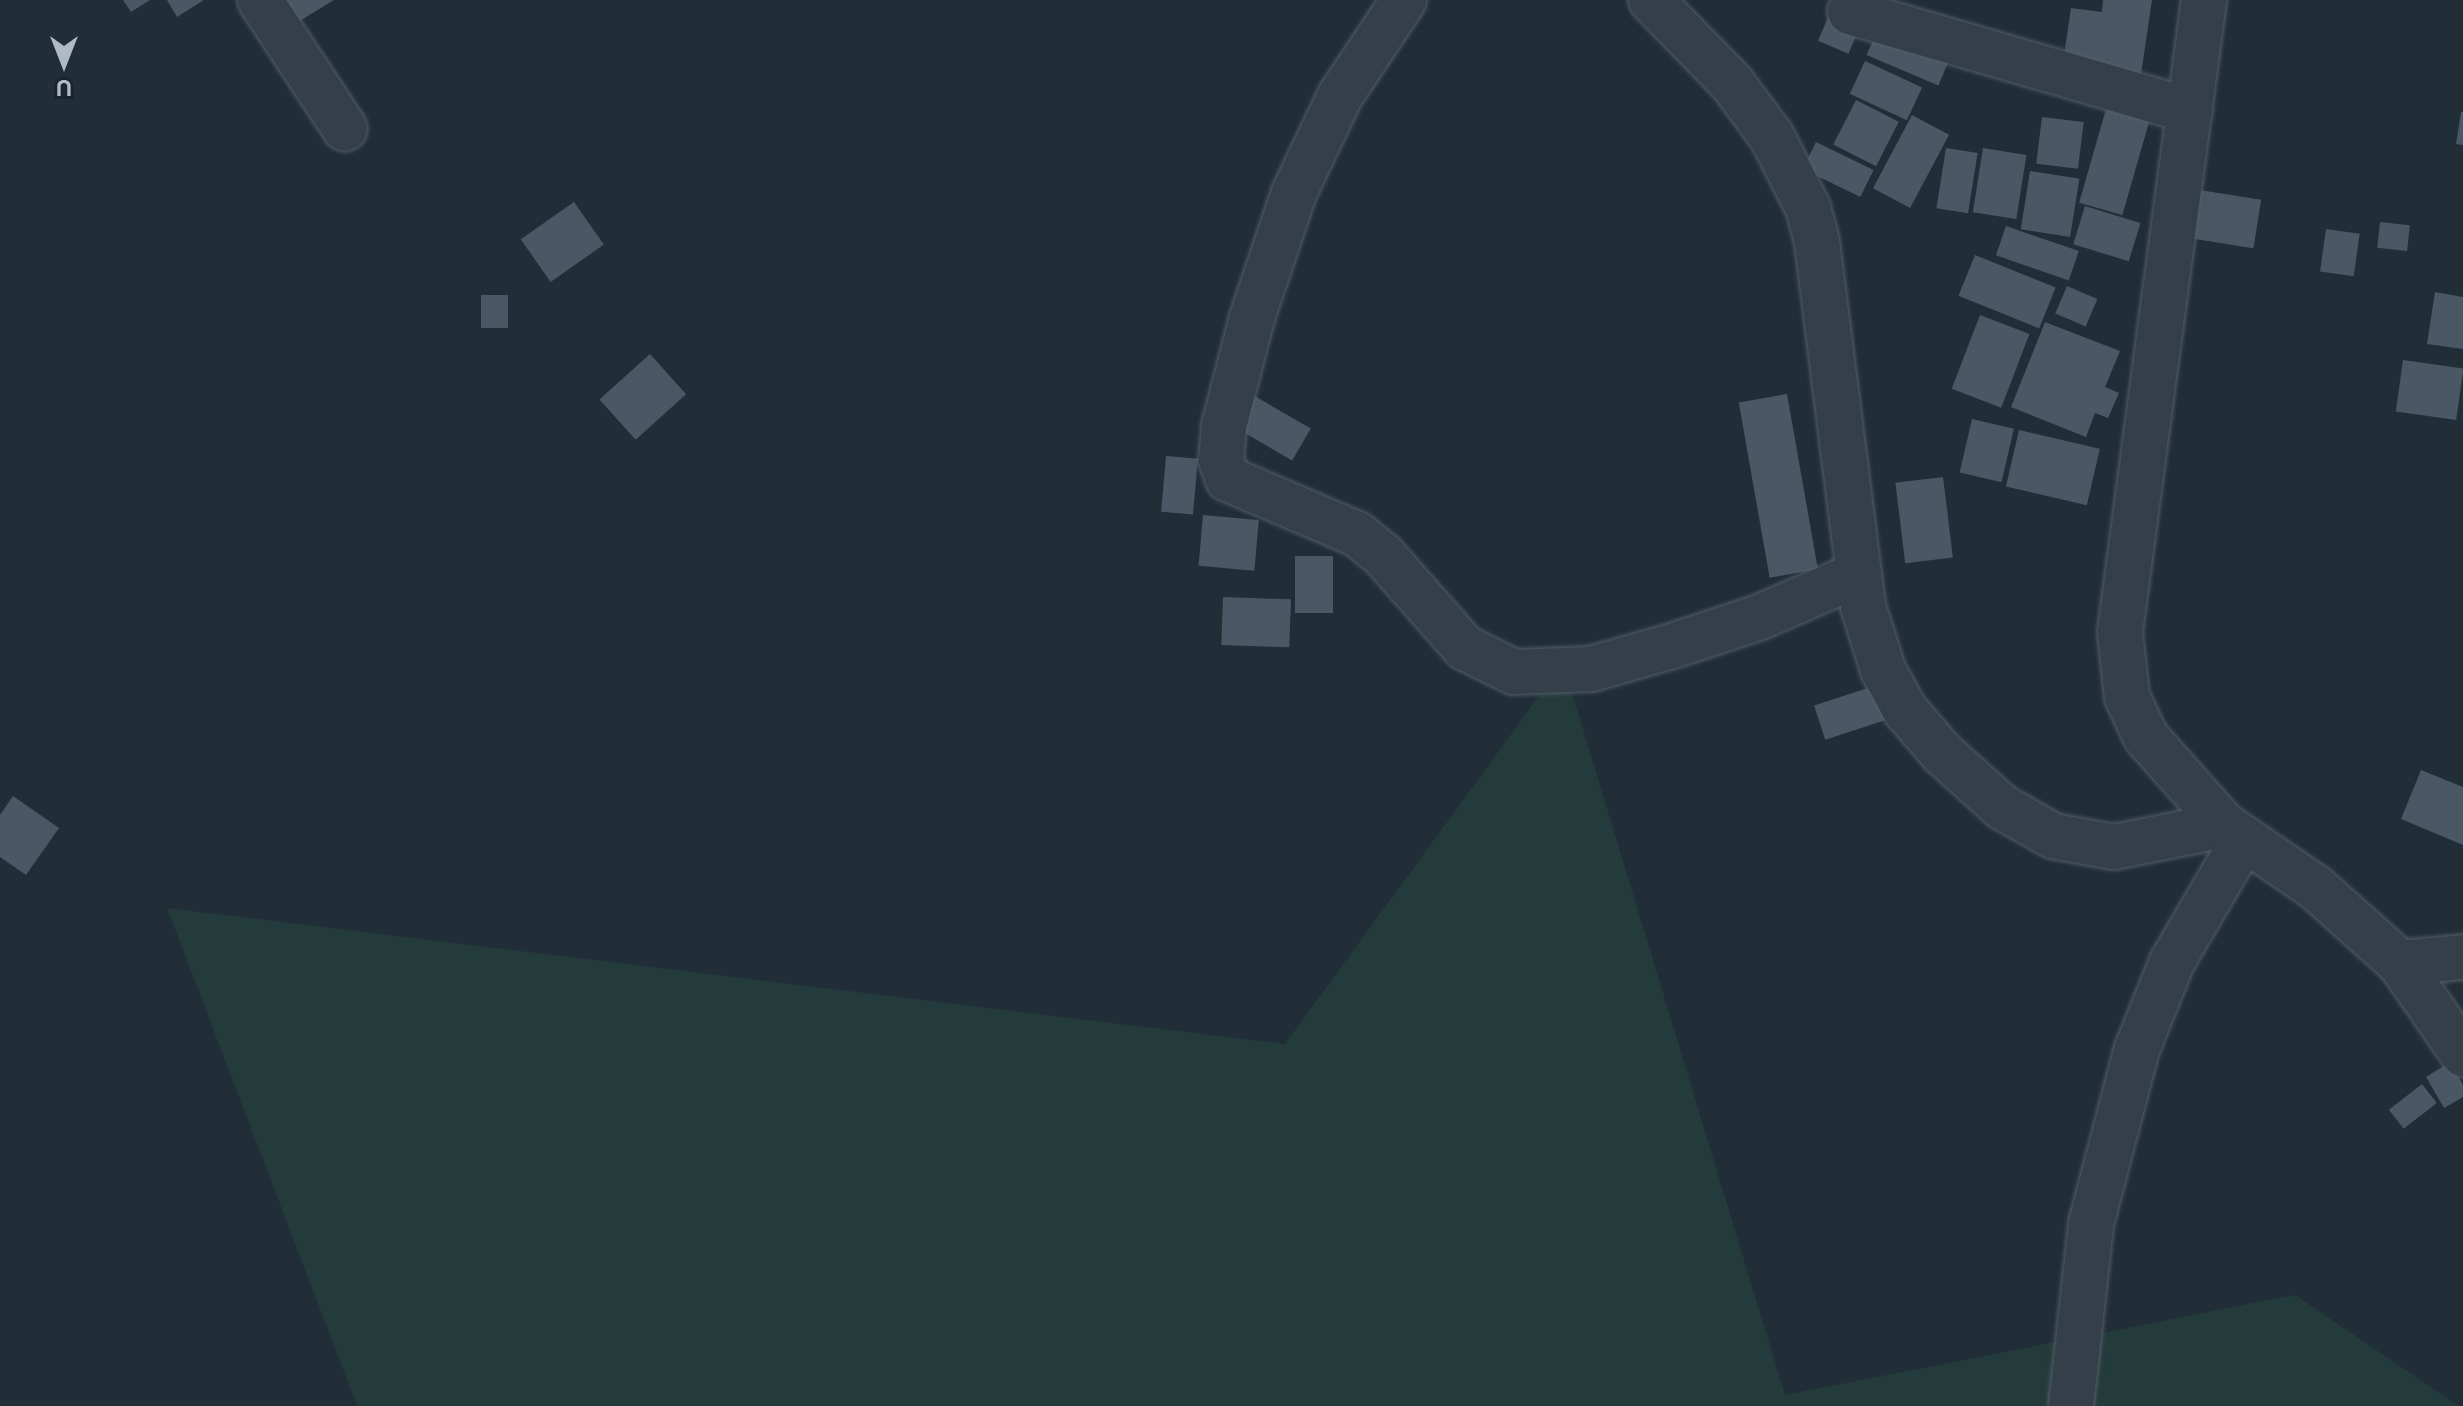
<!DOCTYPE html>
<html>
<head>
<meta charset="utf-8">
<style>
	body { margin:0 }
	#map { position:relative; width:2463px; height:1406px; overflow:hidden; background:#212e38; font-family:Inter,sans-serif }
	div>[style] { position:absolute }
	.green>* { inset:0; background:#233b3a }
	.building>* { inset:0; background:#495864; transform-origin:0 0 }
	.roads { filter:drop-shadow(0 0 2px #525d66) drop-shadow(0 0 2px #525d66) }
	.minor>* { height:44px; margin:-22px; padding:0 22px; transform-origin:22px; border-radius:22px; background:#343f49 }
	span { translate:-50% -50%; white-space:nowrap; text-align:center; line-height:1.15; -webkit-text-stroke:6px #1a242d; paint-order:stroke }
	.north { position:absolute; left:24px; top:24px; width:80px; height:80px; -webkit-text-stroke:6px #1a242d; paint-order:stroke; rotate:180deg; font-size:22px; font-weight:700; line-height:32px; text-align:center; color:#afbac5 }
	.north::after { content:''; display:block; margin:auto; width:28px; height:36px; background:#afbac5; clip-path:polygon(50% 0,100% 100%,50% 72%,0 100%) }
</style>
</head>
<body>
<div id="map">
	<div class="green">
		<div style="clip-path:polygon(1563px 663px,1785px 1395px,2295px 1295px,2459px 1406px,357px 1406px,167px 908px,1285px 1044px)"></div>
	</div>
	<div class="building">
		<div style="clip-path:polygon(123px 0,150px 0,131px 12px)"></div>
		<div style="clip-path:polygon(167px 0,204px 0,177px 17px)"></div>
		<div style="clip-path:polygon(277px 0,334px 0,293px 25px)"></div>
		<div style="clip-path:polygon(2103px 0,2152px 0,2139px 88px,2062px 69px,2071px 8px,2102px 12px)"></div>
		<div style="left:1829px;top:15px;width:33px;height:28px;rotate:23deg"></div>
		<div style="left:1881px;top:21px;width:78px;height:37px;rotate:23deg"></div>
		<div style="left:1865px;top:61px;width:63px;height:36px;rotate:25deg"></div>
		<div style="left:2110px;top:95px;width:45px;height:112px;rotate:16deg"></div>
		<div style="left:1856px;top:100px;width:48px;height:50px;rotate:27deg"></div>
		<div style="clip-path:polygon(2461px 112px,2463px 112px,2463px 145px,2456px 144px)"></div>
		<div style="left:1912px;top:115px;width:42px;height:83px;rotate:28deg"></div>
		<div style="left:2042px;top:117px;width:42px;height:47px;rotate:7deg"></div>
		<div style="left:1816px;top:142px;width:64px;height:30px;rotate:26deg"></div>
		<div style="left:1946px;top:148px;width:32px;height:61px;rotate:9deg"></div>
		<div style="left:1983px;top:148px;width:44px;height:65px;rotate:9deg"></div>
		<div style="left:2030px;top:171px;width:50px;height:59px;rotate:9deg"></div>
		<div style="left:2193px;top:189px;width:69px;height:49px;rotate:9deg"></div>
		<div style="left:574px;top:202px;width:52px;height:65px;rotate:55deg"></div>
		<div style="left:2085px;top:206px;width:58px;height:40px;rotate:17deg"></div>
		<div style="left:2380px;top:222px;width:30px;height:26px;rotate:6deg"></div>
		<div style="left:2006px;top:226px;width:77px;height:31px;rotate:19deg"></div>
		<div style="left:2326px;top:229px;width:34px;height:43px;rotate:8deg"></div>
		<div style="left:1975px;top:255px;width:87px;height:44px;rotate:22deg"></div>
		<div style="left:2067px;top:286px;width:33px;height:30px;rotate:23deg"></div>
		<div style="clip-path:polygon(2435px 292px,2463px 297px,2463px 349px,2427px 344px)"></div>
		<div style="left:481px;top:295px;width:27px;height:33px"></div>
		<div style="left:1980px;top:315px;width:53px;height:79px;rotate:21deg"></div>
		<div style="clip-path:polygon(2045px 322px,2120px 351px,2105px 387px,2119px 393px,2108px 418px,2095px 413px,2086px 437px,2011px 407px)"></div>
		<div style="left:650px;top:354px;width:54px;height:68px;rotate:48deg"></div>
		<div style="left:2403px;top:360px;width:61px;height:52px;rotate:8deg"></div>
		<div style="left:1251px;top:394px;width:69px;height:37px;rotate:30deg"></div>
		<div style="left:1787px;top:394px;width:178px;height:49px;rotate:80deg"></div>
		<div style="left:1972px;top:419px;width:43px;height:55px;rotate:13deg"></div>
		<div style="left:2019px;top:430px;width:83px;height:58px;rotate:13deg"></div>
		<div style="left:1166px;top:456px;width:32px;height:56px;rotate:5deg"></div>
		<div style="left:1943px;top:477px;width:81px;height:48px;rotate:83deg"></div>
		<div style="left:1203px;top:515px;width:56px;height:51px;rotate:5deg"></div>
		<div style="left:1295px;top:556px;width:38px;height:57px"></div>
		<div style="left:1223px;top:597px;width:68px;height:48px;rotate:2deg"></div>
		<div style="left:1874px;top:686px;width:36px;height:63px;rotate:72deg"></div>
		<div style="clip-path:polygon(2421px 770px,2463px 787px,2463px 845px,2401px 819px)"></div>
		<div style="clip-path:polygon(13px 796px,59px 828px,26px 875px,0 857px,0 815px)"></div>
		<div style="clip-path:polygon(2450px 1062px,2463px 1085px,2463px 1097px,2444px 1108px,2426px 1077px)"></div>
		<div style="left:2422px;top:1084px;width:24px;height:42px;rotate:52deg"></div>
	</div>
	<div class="roads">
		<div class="minor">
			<div style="left:260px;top:0;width:154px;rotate:56.6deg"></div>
			<div style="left:1404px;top:0;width:115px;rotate:123.7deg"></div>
			<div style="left:1340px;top:96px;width:107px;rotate:115.4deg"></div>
			<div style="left:1294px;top:193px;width:132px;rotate:108.6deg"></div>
			<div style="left:1252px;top:318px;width:112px;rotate:104.5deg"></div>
			<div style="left:1224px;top:426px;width:34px;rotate:95deg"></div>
			<div style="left:1221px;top:460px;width:20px;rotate:70deg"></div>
			<div style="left:1228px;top:479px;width:140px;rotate:23.1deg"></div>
			<div style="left:1357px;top:534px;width:33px;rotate:39deg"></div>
			<div style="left:1383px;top:555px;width:124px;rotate:48.6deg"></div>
			<div style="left:1465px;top:648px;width:55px;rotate:26.1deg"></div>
			<div style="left:1514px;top:672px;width:77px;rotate:-2.2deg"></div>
			<div style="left:1591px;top:669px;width:81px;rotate:-15.8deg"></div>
			<div style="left:1669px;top:647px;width:96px;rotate:-18.2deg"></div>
			<div style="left:1760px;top:617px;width:108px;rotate:-23.5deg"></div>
			<div style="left:1651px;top:0;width:116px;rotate:45.7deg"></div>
			<div style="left:1732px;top:83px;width:67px;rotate:53.5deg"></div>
			<div style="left:1772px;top:137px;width:80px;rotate:63.1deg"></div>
			<div style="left:1808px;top:208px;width:35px;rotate:75deg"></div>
			<div style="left:1817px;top:242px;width:367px;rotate:82.8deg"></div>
			<div style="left:1863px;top:606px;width:67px;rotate:72.6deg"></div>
			<div style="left:1883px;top:670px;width:46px;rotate:61.2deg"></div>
			<div style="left:1905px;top:710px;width:57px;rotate:49.3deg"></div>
			<div style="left:1942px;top:753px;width:81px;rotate:42deg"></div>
			<div style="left:2002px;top:807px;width:59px;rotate:29.6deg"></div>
			<div style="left:2053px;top:836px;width:62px;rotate:10.2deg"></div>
			<div style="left:2114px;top:847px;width:112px;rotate:-11.3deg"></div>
			<div style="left:2204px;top:0;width:638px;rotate:97.57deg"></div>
			<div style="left:2120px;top:632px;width:65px;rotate:83.9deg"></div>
			<div style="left:2127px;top:697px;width:44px;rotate:64.6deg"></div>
			<div style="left:2146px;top:737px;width:118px;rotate:48.4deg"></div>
			<div style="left:2224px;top:825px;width:110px;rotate:34.3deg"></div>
			<div style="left:2315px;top:887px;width:114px;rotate:41.8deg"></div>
			<div style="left:2400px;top:963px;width:111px;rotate:55.3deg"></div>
			<div style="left:1850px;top:12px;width:354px;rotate:16.2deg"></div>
			<div style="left:2400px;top:963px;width:63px;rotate:-5.4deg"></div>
			<div style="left:2071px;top:1406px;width:183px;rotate:-83.7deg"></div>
			<div style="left:2091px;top:1224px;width:181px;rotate:-75.3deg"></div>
			<div style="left:2137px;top:1049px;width:94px;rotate:-68.1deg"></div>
			<div style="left:2172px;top:962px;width:143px;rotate:-59.7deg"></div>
		</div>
	</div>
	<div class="north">U</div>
</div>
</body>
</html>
